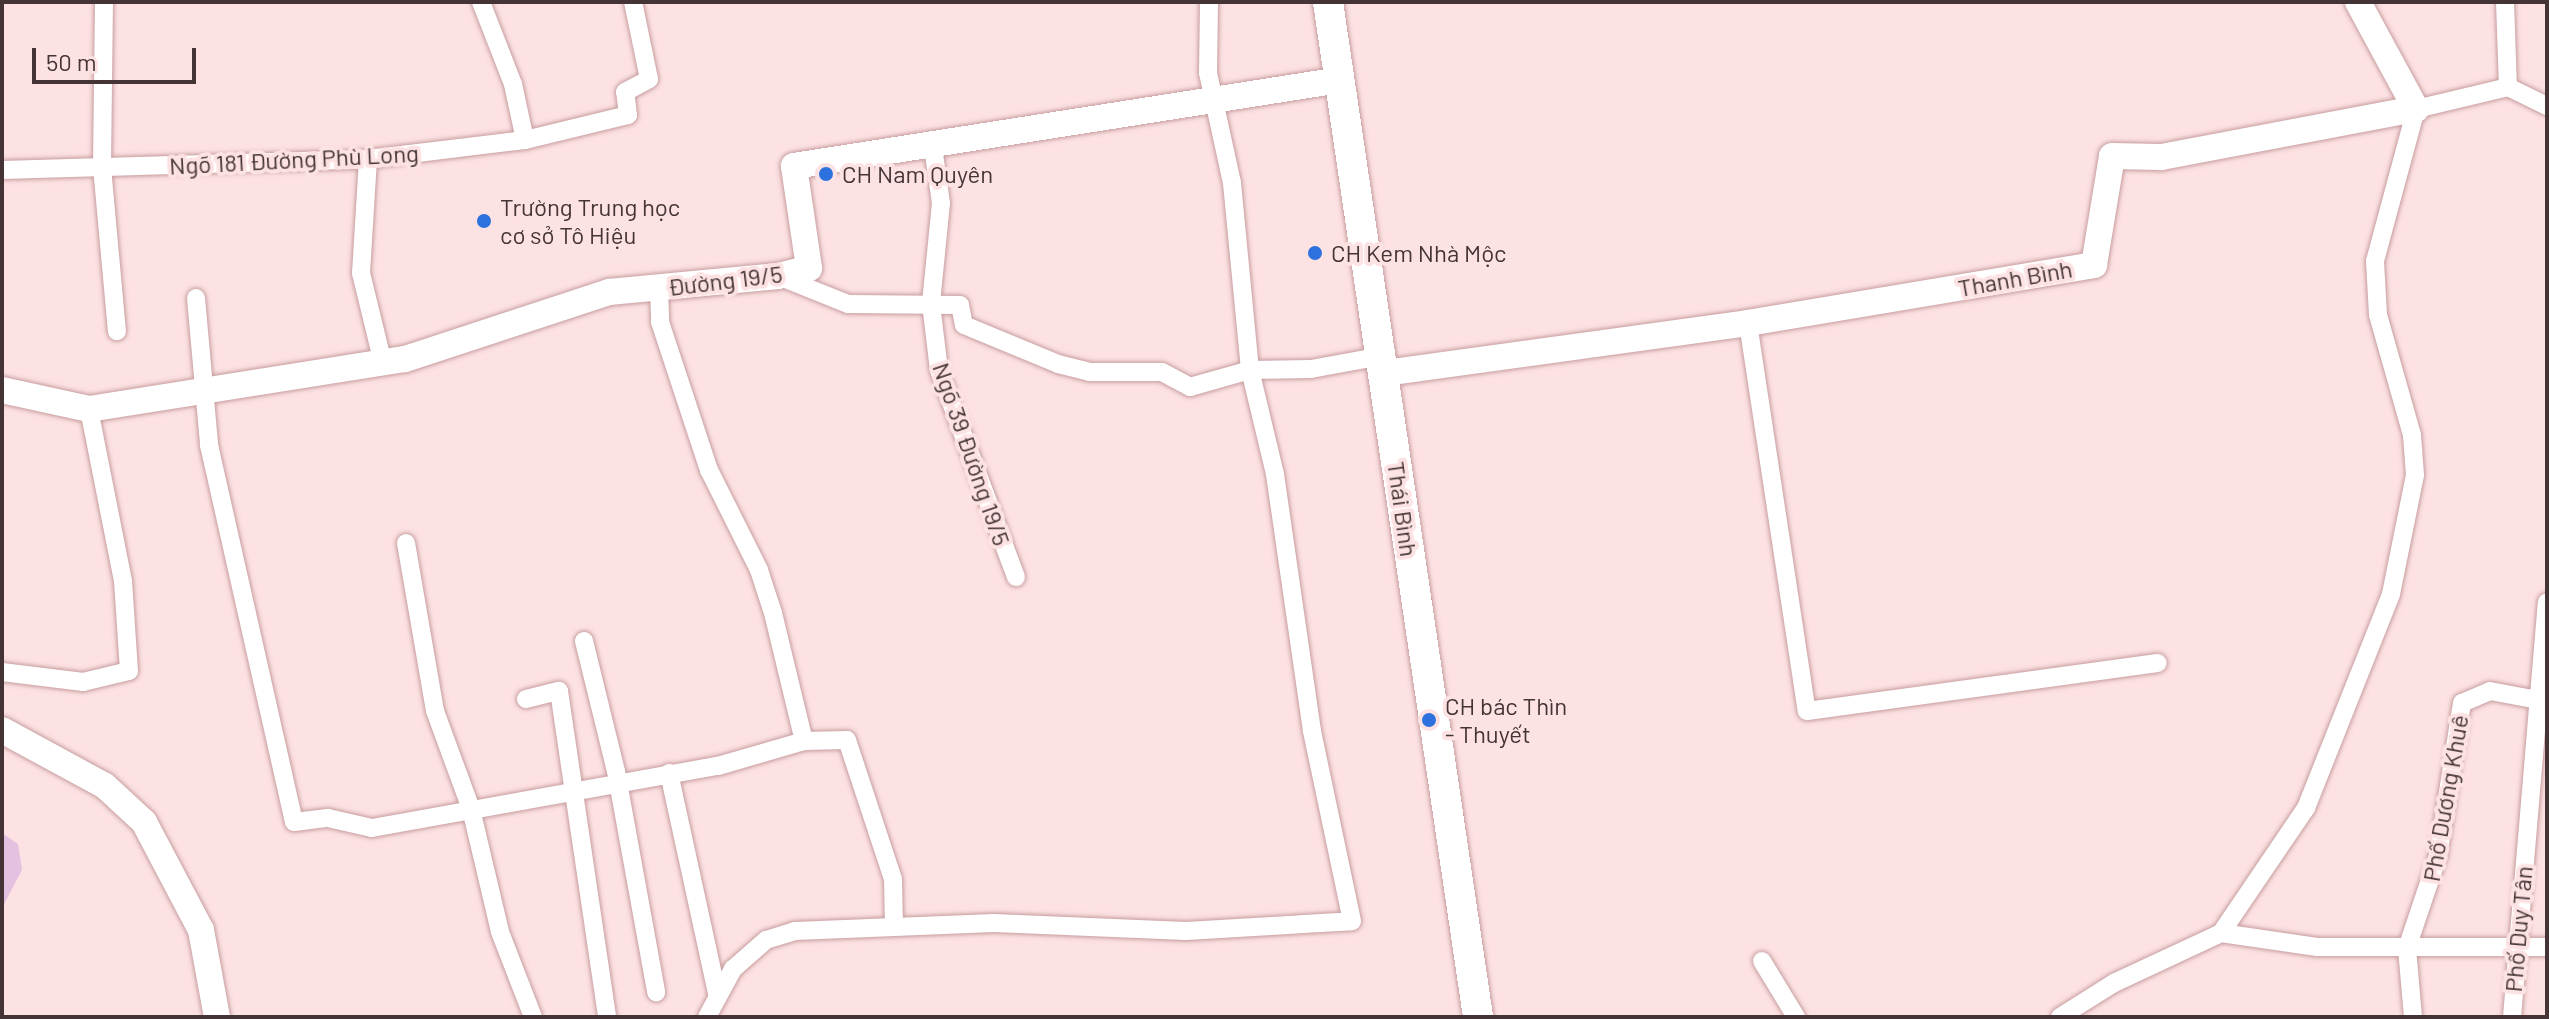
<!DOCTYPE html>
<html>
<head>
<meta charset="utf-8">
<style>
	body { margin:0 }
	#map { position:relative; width:2549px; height:1019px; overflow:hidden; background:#fde2e3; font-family:Barlow,sans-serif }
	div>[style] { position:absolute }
	.water>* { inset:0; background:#e4c1e1 }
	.roads { filter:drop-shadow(0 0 2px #c79d9f) drop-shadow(0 0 2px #c79d9f) }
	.street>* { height:18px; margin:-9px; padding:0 9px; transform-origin:9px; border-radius:9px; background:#fff }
	.secondary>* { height:26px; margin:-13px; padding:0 13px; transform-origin:13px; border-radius:13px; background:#fff }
	.primary>* { height:30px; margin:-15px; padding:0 15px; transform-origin:15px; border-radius:15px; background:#fff }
	.dots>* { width:22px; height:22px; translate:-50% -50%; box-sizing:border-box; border:4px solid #fde2e3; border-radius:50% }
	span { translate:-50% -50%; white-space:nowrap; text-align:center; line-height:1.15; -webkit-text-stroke:8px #fde2e3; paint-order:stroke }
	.street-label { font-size:24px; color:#453435 }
	.poi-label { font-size:24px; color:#453435 }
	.left { translate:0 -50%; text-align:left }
	.frame { position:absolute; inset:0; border:4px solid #453435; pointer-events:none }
	.scale { position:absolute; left:32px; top:48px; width:164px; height:36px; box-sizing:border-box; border:4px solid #453435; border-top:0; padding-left:10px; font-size:24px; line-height:28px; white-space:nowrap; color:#453435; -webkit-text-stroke:6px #fde2e3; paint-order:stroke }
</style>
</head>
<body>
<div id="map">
	<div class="water">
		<div style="clip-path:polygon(2px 833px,18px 844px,22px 870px,2px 908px)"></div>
	</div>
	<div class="roads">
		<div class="street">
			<div style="left:104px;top:2px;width:165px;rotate:90.7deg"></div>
			<div style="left:102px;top:167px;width:165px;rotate:84.8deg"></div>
			<div style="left:481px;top:2px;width:88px;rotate:68.7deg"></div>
			<div style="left:513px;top:84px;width:57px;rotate:77.9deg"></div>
			<div style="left:2505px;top:2px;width:85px;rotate:88deg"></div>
			<div style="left:932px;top:140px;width:64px;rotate:81.9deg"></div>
			<div style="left:941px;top:203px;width:101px;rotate:95.7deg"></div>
			<div style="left:931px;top:304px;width:66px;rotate:83.1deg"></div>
			<div style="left:939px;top:370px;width:221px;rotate:69.6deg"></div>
			<div style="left:368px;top:159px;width:114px;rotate:93.5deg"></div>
			<div style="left:361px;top:273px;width:93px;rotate:76.3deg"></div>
			<div style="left:2px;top:170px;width:366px;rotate:-1.7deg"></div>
			<div style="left:368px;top:159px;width:158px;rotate:-6.9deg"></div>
			<div style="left:525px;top:140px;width:106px;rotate:-13.6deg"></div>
			<div style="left:628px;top:115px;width:23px;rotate:-97deg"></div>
			<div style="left:625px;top:92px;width:27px;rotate:-28deg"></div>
			<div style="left:649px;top:79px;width:79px;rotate:-101.7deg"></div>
			<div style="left:778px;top:276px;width:75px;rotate:21.8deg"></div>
			<div style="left:848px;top:304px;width:112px;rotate:0.5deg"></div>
			<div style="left:960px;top:305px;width:20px;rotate:79deg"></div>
			<div style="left:964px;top:325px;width:102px;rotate:22.5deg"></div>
			<div style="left:1058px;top:364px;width:32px;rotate:14deg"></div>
			<div style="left:1089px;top:372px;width:73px"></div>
			<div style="left:1162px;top:372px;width:32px;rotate:28deg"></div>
			<div style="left:1190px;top:387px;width:62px;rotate:-15.8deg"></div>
			<div style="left:1250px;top:370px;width:61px;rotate:-0.9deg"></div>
			<div style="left:1311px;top:369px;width:72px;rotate:-10.4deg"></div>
			<div style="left:659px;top:288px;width:34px;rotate:88deg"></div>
			<div style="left:660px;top:322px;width:156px;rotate:71.7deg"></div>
			<div style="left:709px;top:470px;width:112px;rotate:63.4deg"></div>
			<div style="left:759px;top:570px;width:45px;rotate:72deg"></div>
			<div style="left:773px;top:613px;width:132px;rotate:76.4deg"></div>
			<div style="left:196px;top:298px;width:148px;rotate:84.9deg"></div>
			<div style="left:209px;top:445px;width:386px;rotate:77.3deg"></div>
			<div style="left:294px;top:822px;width:34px;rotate:-7deg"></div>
			<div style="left:328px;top:818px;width:45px;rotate:12.8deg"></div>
			<div style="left:372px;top:828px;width:352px;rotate:-10.2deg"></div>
			<div style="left:718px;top:766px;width:90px;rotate:-16.2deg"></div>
			<div style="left:804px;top:741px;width:43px;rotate:-1.3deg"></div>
			<div style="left:847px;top:740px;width:146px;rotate:71.7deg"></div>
			<div style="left:893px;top:879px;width:48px;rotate:88.8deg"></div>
			<div style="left:1748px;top:323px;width:392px;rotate:81.4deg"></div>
			<div style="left:1807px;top:711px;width:354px;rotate:-7.8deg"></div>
			<div style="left:406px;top:543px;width:170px;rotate:80.2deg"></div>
			<div style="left:435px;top:711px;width:104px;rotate:69.8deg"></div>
			<div style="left:471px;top:809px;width:126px;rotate:76.7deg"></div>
			<div style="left:500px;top:932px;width:91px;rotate:68.8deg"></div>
			<div style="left:584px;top:641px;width:134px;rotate:76.2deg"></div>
			<div style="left:616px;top:771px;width:225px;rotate:79.7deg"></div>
			<div style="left:2px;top:672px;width:82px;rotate:7deg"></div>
			<div style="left:83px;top:682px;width:47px;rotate:-13.4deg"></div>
			<div style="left:129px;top:671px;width:90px;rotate:-93.8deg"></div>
			<div style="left:123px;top:581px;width:175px;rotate:-101.2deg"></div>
			<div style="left:526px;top:699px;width:34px;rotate:-14deg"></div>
			<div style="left:559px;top:691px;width:330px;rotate:81.6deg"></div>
			<div style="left:669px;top:773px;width:229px;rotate:77.7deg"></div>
			<div style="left:2221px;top:933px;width:97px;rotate:8.3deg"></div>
			<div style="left:2317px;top:947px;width:230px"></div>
			<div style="left:1762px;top:961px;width:66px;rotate:58.7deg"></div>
			<div style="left:707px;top:1017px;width:55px;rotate:-61.6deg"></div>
			<div style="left:733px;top:969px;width:44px;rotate:-41.3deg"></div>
			<div style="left:766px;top:940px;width:30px;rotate:-17deg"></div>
			<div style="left:795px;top:931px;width:199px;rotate:-2.3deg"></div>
			<div style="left:994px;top:923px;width:192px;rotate:2.4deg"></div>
			<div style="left:1186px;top:931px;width:166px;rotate:-3.4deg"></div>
			<div style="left:1352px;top:921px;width:194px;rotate:-101.9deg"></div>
			<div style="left:1312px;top:731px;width:260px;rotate:-98.2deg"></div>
			<div style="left:1275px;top:474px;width:107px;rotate:-103.5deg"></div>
			<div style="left:1250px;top:370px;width:188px;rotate:-95.5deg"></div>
			<div style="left:1232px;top:183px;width:113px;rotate:-102.3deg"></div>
			<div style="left:1208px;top:73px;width:71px;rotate:-89.2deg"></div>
			<div style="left:2060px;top:1017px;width:64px;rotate:-32.2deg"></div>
			<div style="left:2114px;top:983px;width:118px;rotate:-25deg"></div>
			<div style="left:2221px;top:933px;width:151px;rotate:-55.8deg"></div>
			<div style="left:2306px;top:808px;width:230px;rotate:-68.3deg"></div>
			<div style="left:2391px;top:594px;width:121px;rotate:-78.6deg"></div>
			<div style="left:2415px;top:475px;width:40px;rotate:-94.3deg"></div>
			<div style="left:2412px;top:435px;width:125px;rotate:-105.8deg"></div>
			<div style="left:2378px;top:315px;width:54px;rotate:-93.2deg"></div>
			<div style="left:2375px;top:261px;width:157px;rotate:-74.9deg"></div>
			<div style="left:2416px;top:109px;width:95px;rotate:-13.4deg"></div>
			<div style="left:2508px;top:87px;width:43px;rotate:26deg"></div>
			<div style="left:2413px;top:1017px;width:69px;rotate:-95deg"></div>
			<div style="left:2407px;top:948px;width:97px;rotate:-71.4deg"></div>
			<div style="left:2438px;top:856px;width:155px;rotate:-81.1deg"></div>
			<div style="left:2462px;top:703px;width:30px;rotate:-23deg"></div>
			<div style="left:2490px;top:691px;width:49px;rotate:10.6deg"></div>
			<div style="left:2512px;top:1017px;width:416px;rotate:-85.2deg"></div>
		</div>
		<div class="secondary">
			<div style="left:1384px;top:373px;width:367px;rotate:-7.8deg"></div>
			<div style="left:1748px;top:323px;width:351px;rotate:-9.5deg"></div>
			<div style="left:2094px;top:265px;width:110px;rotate:-80.6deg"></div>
			<div style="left:2112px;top:156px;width:49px;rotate:1.2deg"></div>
			<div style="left:2161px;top:157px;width:259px;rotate:-10.7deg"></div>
			<div style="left:2416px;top:109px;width:122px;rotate:-118.5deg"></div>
			<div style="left:2px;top:390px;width:89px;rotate:12.3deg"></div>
			<div style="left:89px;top:409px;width:320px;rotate:-9deg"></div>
			<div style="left:405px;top:359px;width:215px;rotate:-18.2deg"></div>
			<div style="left:609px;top:292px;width:170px;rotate:-5.4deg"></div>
			<div style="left:778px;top:276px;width:32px;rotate:-14deg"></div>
			<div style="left:809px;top:268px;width:103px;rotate:-98.4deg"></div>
			<div style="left:794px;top:166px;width:553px;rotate:-8.95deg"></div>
			<div style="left:2px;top:730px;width:117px;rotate:28.5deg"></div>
			<div style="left:105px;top:786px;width:53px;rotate:42.7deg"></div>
			<div style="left:144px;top:822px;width:122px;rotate:62.2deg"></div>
			<div style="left:201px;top:930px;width:88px;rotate:79.6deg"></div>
		</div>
		<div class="primary">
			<div style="left:1328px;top:2px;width:1026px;rotate:81.59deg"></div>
		</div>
	</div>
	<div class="dots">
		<div style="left:826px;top:174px;background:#2d71de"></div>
		<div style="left:484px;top:221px;background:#2d71de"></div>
		<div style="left:1315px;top:253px;background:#2d71de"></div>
		<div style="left:1429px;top:720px;background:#2d71de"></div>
	</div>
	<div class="street-label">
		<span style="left:294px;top:159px;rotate:-3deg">Ngõ 181 Đường Phù Long</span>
		<span style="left:2015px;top:278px;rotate:-10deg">Thanh Bình</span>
		<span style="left:725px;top:280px;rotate:-7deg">Đường 19/5</span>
		<span style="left:972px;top:454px;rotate:71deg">Ngõ 39 Đường 19/5</span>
		<span style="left:1403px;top:509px;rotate:82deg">Thái Bình</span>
		<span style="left:2445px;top:798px;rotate:-80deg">Phố Dương Khuê</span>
		<span style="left:2518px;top:929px;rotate:-85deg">Phố Duy Tân</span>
	</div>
	<div class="poi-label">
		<span class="left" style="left:842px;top:174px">CH Nam Quyên</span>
		<span class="left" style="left:500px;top:221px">Trường Trung học<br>cơ sở Tô Hiệu</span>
		<span class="left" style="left:1331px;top:253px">CH Kem Nhà Mộc</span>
		<span class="left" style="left:1445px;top:720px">CH bác Thìn<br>- Thuyết</span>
	</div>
	<div class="frame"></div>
	<div class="scale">50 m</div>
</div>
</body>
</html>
